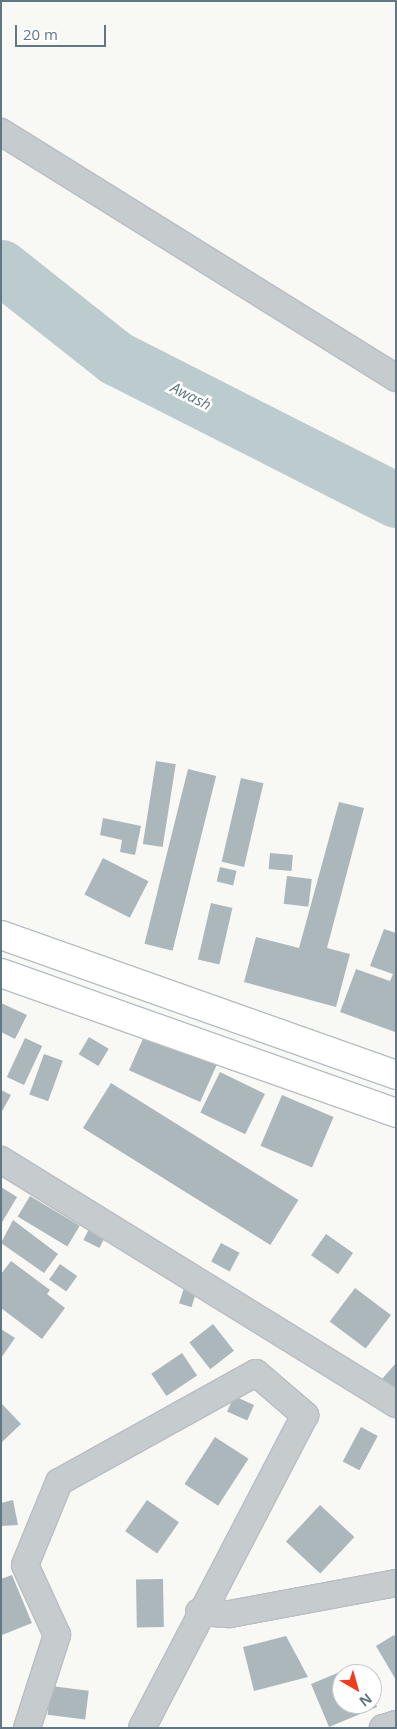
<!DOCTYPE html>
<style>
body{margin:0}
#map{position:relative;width:397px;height:1729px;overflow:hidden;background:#f8f8f5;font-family:"Open Sans",sans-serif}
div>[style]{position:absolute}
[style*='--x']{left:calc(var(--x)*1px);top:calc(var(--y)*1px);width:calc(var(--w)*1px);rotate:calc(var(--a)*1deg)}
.river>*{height:55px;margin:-27.5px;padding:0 27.5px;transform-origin:27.5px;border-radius:27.5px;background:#bccbce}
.building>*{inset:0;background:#acb7bb;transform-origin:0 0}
.roads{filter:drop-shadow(1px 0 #b8bec2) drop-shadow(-1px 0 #b8bec2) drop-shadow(0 1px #b8bec2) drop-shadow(0 -1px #b8bec2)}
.street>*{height:26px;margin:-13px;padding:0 13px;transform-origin:13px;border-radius:13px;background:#c6cbce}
.secondary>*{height:28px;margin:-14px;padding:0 14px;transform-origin:14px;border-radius:14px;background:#fff}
span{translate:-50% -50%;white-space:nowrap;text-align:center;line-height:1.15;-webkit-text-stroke:5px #fff;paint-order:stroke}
.water-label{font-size:15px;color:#5c777d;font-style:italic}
.frame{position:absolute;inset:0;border:2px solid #617783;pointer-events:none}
.north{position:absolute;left:332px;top:1664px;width:50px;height:50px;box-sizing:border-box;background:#fff;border:1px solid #c0c9cd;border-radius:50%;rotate:142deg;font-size:14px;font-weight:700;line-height:20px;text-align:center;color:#617783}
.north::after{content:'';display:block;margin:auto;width:18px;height:22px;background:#f13d1d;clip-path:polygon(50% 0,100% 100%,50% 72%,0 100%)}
.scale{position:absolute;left:15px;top:25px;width:91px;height:22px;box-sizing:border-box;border:2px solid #617783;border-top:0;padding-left:6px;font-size:15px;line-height:18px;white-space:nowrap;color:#617783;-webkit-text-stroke:4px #fff;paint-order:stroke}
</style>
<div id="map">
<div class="river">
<i style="--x:1;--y:267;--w:147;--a:38.4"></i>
<i style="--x:116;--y:358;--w:314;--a:26.9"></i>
</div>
<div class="building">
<i style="left:156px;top:761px;width:20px;height:84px;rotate:9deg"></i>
<i style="left:188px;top:769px;width:29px;height:180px;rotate:14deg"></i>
<i style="left:241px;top:778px;width:23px;height:86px;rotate:13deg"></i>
<i style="clip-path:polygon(339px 802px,364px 808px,327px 948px,350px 954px,336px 1007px,244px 982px,256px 937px,299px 948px)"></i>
<i style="clip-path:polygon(103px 818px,141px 826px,135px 855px,120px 852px,122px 840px,100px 835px)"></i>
<i style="left:270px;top:853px;width:23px;height:16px;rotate:5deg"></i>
<i style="left:103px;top:858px;width:51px;height:41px;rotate:27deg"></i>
<i style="left:220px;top:867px;width:17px;height:15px;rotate:13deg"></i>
<i style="left:287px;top:876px;width:25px;height:28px;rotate:7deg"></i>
<i style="left:211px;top:903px;width:22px;height:58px;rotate:13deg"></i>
<i style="clip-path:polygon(384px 929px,396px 933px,395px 1032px,340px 1012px,356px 969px,390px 981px,393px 974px,370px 966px)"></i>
<i style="clip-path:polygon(1px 1003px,27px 1015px,15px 1039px,1px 1032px)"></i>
<i style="left:146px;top:1032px;width:78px;height:42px;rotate:24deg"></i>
<i style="left:89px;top:1037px;width:23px;height:20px;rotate:31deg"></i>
<i style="left:25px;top:1038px;width:19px;height:43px;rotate:25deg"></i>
<i style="left:44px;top:1054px;width:20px;height:43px;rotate:20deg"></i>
<i style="left:220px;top:1072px;width:50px;height:45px;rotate:26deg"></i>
<i style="left:111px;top:1083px;width:221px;height:53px;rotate:32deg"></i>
<i style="clip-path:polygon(1px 1090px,11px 1095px,1px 1113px)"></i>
<i style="left:282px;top:1095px;width:56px;height:55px;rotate:23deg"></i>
<i style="clip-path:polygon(1px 1187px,17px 1197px,1px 1224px)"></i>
<i style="left:30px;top:1196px;width:58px;height:24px;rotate:31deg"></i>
<i style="clip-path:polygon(13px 1220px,58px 1254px,44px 1273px,1px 1243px)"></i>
<i style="left:92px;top:1223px;width:18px;height:19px;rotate:27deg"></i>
<i style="left:326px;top:1234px;width:33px;height:26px;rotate:35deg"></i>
<i style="left:221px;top:1243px;width:21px;height:21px;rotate:28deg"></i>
<i style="clip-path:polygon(11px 1261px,50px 1290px,47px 1294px,65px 1308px,42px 1339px,1px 1308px,1px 1274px)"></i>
<i style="left:60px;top:1264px;width:21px;height:19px;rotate:35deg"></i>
<i style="left:184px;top:1288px;width:13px;height:16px;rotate:18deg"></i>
<i style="left:355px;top:1288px;width:45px;height:42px;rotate:37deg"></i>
<i style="left:213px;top:1324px;width:34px;height:30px;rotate:52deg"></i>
<i style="clip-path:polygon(1px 1329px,15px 1338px,1px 1358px)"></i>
<i style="left:182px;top:1353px;width:27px;height:37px;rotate:56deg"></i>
<i style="clip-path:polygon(396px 1363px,396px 1392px,382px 1379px)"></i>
<i style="left:234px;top:1396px;width:22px;height:17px;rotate:24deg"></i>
<i style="clip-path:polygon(1px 1403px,21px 1424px,1px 1443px)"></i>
<i style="left:361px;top:1427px;width:19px;height:39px;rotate:28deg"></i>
<i style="left:215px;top:1437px;width:40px;height:56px;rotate:33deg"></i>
<i style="clip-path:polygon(13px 1500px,18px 1525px,1px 1526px,1px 1503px)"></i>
<i style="left:147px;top:1500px;width:39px;height:38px;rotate:35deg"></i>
<i style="left:320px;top:1505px;width:47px;height:50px;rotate:43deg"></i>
<i style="clip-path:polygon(12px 1575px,32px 1623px,2px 1635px,1px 1579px)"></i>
<i style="left:163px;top:1579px;width:48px;height:27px;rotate:89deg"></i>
<i style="clip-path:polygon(394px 1635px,396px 1638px,396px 1680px,376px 1646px)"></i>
<i style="clip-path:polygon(286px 1636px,308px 1677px,254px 1691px,243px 1647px)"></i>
<i style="clip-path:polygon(359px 1664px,364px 1674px,342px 1674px,342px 1704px,372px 1704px,372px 1694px,377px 1707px,329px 1727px,311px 1684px)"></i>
<i style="left:51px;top:1686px;width:38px;height:29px;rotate:7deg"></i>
</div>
<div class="roads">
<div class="street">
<i style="--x:1;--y:132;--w:465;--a:31.9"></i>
<i style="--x:1;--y:1160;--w:464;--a:31.7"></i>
<i style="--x:199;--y:1612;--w:31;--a:4"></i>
<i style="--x:230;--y:1614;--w:169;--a:-10.6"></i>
<i style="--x:27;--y:1728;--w:98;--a:-72.1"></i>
<i style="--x:57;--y:1635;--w:77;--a:-114.6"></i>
<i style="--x:25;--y:1565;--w:90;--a:-67.7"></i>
<i style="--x:59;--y:1482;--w:225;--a:-29"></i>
<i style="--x:256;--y:1373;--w:65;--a:40.6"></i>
<i style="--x:305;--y:1415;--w:353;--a:117.5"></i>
<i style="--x:383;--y:1728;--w:14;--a:-17"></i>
</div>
<div class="secondary">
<i style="--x:1;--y:935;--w:419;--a:19.5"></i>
<i style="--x:1;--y:973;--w:419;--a:19.5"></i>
</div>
</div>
<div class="water-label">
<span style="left:191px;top:396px;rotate:27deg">Awash</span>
</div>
<div class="frame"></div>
<div class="north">N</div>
<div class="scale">20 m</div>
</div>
